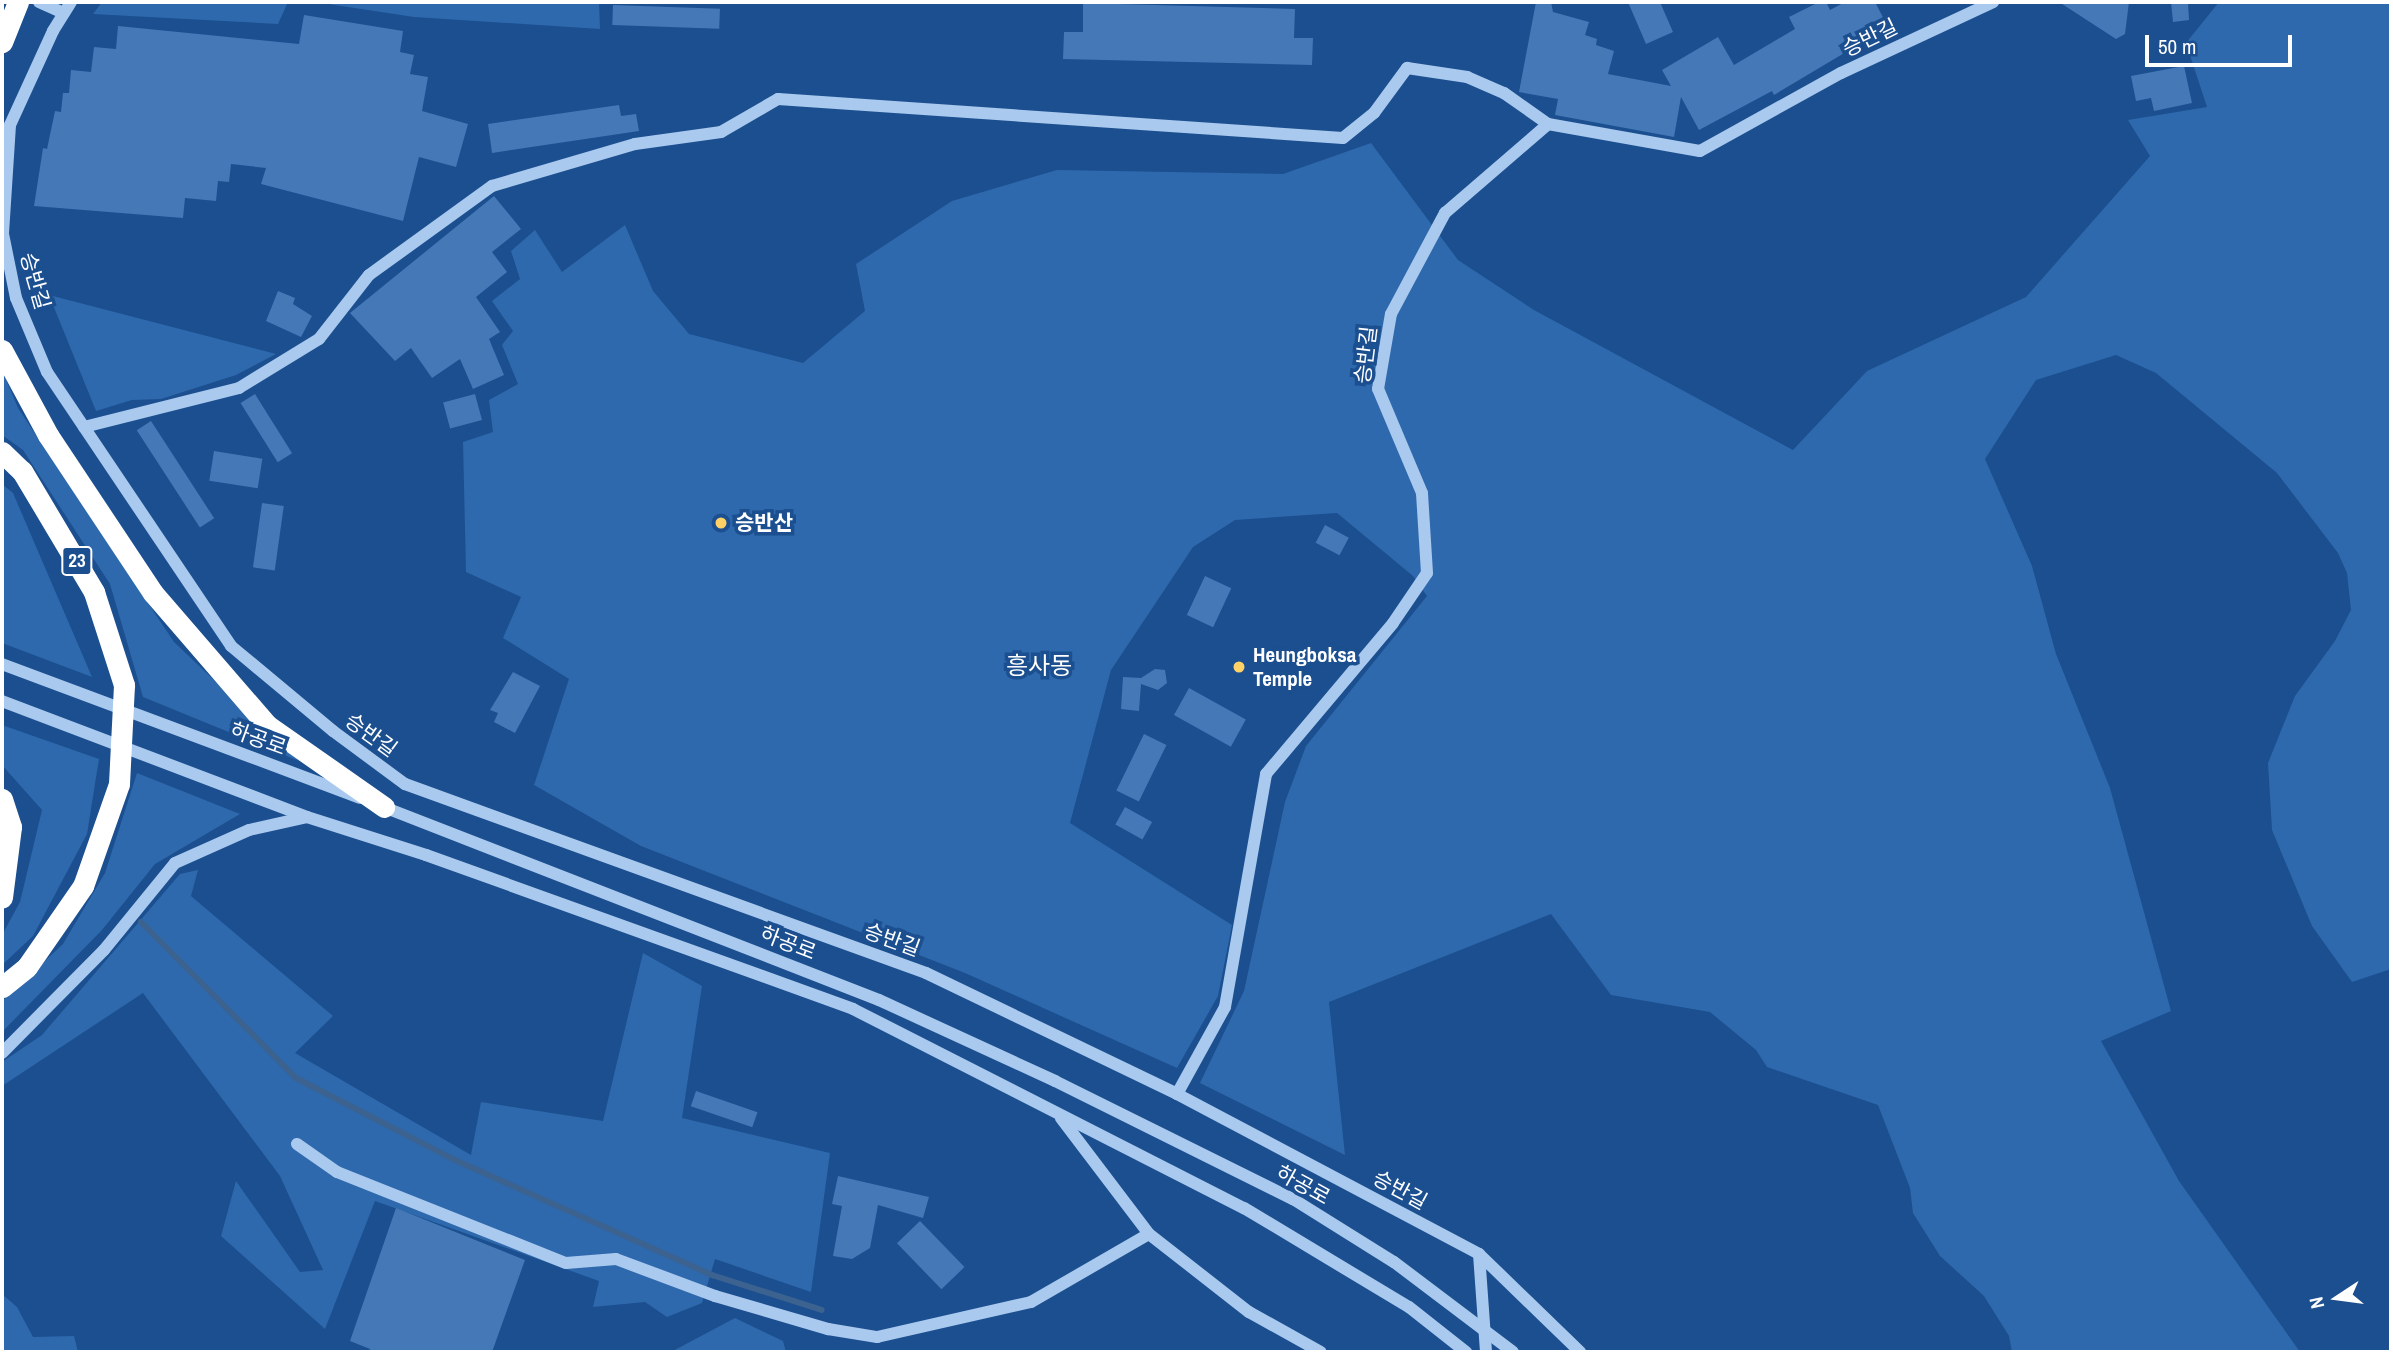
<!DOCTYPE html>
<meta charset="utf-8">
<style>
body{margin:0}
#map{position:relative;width:2393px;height:1354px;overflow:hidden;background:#1b4f8f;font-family:"Archivo Narrow","Noto Sans KR",sans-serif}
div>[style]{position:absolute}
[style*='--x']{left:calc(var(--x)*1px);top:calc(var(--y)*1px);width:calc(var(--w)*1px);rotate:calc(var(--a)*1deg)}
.green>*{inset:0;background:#2e69ad}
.stream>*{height:6px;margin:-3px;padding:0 3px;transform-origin:3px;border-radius:3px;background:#3c6290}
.building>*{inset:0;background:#4478b7;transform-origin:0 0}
.minor>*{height:12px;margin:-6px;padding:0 6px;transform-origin:6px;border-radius:6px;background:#a9c9ee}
.highway>*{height:21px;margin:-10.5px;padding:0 10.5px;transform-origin:10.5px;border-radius:10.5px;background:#fff}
.dots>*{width:19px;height:19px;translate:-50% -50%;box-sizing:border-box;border:4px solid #1b4f8f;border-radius:50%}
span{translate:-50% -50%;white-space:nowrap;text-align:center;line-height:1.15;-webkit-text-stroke:7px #1b4f8f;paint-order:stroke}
.shield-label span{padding:2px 5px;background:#1b4f8f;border:2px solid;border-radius:5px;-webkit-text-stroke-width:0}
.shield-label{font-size:19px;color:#fff;font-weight:700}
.street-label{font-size:21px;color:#fff}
.poi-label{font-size:21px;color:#fff;font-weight:700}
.left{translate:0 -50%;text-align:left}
.quarter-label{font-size:24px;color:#fff}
.frame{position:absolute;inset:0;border:4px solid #fff;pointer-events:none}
.north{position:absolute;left:2302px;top:1263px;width:70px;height:70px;-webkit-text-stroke:5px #1b4f8f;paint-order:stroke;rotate:257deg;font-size:19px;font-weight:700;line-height:28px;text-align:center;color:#fff}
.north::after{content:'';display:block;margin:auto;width:24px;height:32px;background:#fff;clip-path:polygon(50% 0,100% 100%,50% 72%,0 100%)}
.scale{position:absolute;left:2145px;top:35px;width:147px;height:32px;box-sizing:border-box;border:4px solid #fff;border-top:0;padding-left:9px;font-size:21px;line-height:24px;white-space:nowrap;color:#fff;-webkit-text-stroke:5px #1b4f8f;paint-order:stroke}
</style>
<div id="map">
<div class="green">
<i style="clip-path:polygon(102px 2px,288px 2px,278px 24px,93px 14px)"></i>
<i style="clip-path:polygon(315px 2px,599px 2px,600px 29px,414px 17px)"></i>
<i style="clip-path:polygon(2219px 2px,2391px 2px,2391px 969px,2352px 982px,2312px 926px,2272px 830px,2268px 763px,2295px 696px,2335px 641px,2351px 610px,2347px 573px,2338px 553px,2277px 473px,2156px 373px,2116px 355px,2036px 380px,1985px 459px,2032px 566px,2056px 654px,2110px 788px,2171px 1011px,2101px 1041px,2179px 1181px,2300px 1352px,2012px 1352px,2009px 1336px,1984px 1296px,1940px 1256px,1913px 1213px,1910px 1188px,1878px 1105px,1767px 1067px,1756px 1050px,1710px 1012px,1611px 995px,1551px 914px,1329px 1002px,1345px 1155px,1200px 1083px,1244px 991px,1285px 802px,1306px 746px,1427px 596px,1413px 576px,1337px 513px,1235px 520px,1193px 547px,1111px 670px,1070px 823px,1232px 925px,1218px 996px,1177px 1068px,965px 973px,641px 846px,534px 785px,569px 679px,503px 638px,521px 597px,466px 572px,463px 442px,493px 432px,489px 400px,518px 384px,502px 345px,513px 331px,492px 301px,520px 279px,511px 251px,535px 230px,562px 272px,625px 225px,653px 291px,689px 334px,803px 363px,865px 311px,856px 264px,952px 201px,1057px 170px,1283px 174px,1371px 143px,1458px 260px,1534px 310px,1793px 450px,1867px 371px,2026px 297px,2150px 156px,2128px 120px,2207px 107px,2186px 43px)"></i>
<i style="clip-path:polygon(49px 295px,276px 354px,236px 375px,161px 399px,132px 400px,96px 411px)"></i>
<i style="clip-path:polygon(2px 370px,18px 408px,174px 642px,299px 761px,143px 697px,110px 584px,23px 450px,2px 435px)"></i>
<i style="clip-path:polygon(2px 484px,13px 493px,92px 677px,2px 643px)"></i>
<i style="clip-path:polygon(2px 725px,99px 759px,87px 834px,33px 936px,2px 965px,2px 935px,20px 902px,42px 810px,2px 765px)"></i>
<i style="clip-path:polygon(137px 773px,240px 814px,155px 864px,102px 930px,2px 1032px,2px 1001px,63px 944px,105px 873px)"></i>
<i style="clip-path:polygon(198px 870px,191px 896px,333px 1016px,295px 1053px,471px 1155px,481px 1102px,603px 1121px,643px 953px,702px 986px,682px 1118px,830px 1153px,811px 1292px,715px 1259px,702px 1303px,667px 1317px,645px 1302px,593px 1307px,599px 1281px,375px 1201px,325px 1329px,221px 1236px,236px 1181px,300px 1272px,323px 1270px,280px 1176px,143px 993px,2px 1086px,2px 1062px,42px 1035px,180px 874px)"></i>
<i style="clip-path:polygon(2px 1294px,17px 1307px,33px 1337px,74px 1336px,78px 1352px,2px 1352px)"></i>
<i style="clip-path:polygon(735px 1318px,783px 1341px,786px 1352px,671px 1352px)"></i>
</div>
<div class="stream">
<i style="--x:141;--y:922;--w:220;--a:45.2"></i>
<i style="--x:296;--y:1078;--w:179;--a:27.3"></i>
<i style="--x:455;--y:1160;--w:282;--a:24.1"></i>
<i style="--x:712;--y:1275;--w:115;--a:17.7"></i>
</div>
<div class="building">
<i style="clip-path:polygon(1536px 2px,1551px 2px,1553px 12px,1589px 22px,1585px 35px,1597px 39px,1596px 45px,1614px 51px,1608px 74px,1671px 86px,1662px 70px,1684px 57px,1718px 37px,1734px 65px,1795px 29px,1789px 17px,1819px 2px,1826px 2px,1830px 10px,1845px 2px,1875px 2px,1888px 27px,1774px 95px,1772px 91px,1699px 130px,1681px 97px,1674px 137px,1555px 115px,1558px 99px,1519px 92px)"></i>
<i style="clip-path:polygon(1628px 2px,1660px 2px,1673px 32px,1646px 44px)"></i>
<i style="clip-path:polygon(2059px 2px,2129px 2px,2125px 34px,2116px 39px)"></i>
<i style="clip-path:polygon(2171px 2px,2188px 2px,2189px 20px,2173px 22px)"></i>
<i style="clip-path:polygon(1083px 3px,1295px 9px,1294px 38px,1313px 38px,1312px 65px,1063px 59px,1064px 32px,1083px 32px)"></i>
<i style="left:613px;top:5px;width:107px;height:20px;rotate:2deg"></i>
<i style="clip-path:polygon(304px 15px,403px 31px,400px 52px,414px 55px,410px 74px,428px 77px,422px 111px,468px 124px,456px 167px,419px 157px,403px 221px,261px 184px,266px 168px,231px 164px,229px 182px,218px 181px,216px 201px,185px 198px,183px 218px,34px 206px,43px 148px,47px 149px,55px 111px,61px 112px,63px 93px,69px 93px,71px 70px,91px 72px,94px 47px,116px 49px,118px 26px,299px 44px)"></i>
<i style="clip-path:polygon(2184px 66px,2192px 103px,2154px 111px,2151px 98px,2136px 101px,2131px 76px)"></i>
<i style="clip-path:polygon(619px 105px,621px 116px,636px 114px,639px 131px,492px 153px,488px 124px)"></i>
<i style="clip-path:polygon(494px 196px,521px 229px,492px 252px,507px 272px,476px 297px,500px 332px,489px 339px,504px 375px,473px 389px,460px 359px,432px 378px,411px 348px,395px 361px,350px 313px)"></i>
<i style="clip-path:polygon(278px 291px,295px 298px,293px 304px,312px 316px,301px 337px,266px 321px)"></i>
<i style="left:255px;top:394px;width:70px;height:17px;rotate:58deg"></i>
<i style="left:475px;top:394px;width:27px;height:33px;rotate:75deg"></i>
<i style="left:151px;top:421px;width:116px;height:17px;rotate:57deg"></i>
<i style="left:214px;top:451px;width:49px;height:30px;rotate:9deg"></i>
<i style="left:262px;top:503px;width:22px;height:65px;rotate:8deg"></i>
<i style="left:1325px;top:525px;width:27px;height:20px;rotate:28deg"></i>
<i style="left:1205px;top:576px;width:29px;height:43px;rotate:25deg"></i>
<i style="clip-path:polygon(1155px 669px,1165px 670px,1167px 683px,1158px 690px,1141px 684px,1139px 711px,1121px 709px,1123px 677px,1141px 678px)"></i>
<i style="clip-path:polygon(513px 672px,540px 686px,515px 733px,494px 722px,498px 713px,490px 710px)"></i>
<i style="left:1189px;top:688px;width:65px;height:31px;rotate:29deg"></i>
<i style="left:1144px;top:734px;width:25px;height:63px;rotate:26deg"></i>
<i style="left:1125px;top:807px;width:31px;height:20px;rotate:29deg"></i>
<i style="left:696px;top:1091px;width:65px;height:16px;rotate:19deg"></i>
<i style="clip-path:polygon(838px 1176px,929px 1197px,923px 1218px,878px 1205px,870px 1248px,852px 1259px,833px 1256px,842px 1206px,832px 1204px)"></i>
<i style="clip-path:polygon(396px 1208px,525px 1260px,492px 1352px,369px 1352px,370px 1349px,350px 1341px)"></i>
<i style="left:920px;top:1221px;width:64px;height:32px;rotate:46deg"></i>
</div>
<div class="minor">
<i style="--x:39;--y:2;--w:27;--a:24"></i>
<i style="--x:71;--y:2;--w:34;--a:122"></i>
<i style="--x:53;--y:31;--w:103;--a:114.6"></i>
<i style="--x:10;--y:125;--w:109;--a:93.7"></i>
<i style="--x:3;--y:234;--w:65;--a:78.5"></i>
<i style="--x:16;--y:298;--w:80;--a:67.3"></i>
<i style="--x:47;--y:372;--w:330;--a:56.1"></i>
<i style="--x:231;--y:646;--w:133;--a:39.8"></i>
<i style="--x:333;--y:731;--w:89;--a:36.4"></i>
<i style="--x:405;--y:784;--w:554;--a:19.94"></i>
<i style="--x:926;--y:973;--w:279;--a:25.7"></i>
<i style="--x:1177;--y:1094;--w:342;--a:27.9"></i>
<i style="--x:1479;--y:1254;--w:141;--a:44.1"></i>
<i style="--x:84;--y:427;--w:160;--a:-14.1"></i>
<i style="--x:239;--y:388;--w:94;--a:-31.5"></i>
<i style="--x:319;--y:339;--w:81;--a:-52"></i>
<i style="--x:369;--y:275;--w:152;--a:-35.9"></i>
<i style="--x:492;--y:186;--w:149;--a:-16.4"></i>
<i style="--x:635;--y:144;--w:87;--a:-7.9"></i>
<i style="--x:721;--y:132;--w:66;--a:-30.1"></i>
<i style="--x:778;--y:99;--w:566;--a:3.95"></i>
<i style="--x:1343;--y:138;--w:40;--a:-39"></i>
<i style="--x:1374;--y:113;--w:56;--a:-53.7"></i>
<i style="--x:1407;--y:68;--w:61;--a:8.5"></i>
<i style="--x:1467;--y:77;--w:40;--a:23.4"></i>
<i style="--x:1504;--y:93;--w:54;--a:35.2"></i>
<i style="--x:2;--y:664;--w:382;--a:20.5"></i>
<i style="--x:2;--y:701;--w:326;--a:20.8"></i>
<i style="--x:307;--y:817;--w:125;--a:17.7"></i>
<i style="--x:426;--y:855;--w:454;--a:19.8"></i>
<i style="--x:853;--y:1009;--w:439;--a:27"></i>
<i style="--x:1244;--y:1208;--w:192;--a:31"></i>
<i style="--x:1409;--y:1307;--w:73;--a:38.3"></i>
<i style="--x:381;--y:806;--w:534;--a:21.28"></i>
<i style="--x:879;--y:1000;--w:194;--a:24.7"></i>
<i style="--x:1055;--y:1081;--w:266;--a:26.4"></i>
<i style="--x:1293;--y:1199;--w:119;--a:32"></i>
<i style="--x:1394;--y:1262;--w:149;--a:37.1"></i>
<i style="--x:2;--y:1053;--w:145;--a:-45.3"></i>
<i style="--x:104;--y:950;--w:112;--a:-50.8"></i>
<i style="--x:175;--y:863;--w:81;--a:-24"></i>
<i style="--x:249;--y:830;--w:59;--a:-12.6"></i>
<i style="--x:1177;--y:1094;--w:99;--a:-61.1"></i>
<i style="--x:1225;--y:1007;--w:237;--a:-80"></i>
<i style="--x:1266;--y:774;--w:197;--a:-49.9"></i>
<i style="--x:1393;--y:623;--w:60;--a:-55.8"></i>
<i style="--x:1427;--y:573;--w:80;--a:-93.6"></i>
<i style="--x:1422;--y:493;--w:113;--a:-112.9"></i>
<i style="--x:1378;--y:389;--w:76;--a:-80.2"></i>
<i style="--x:1391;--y:314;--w:115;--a:-61.9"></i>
<i style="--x:1445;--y:213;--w:136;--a:-40.8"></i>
<i style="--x:1548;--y:124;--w:154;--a:10.1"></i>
<i style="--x:1700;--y:151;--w:161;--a:-29"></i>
<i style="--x:1841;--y:73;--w:168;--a:-25"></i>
<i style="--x:1061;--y:1118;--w:146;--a:52.8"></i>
<i style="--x:1149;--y:1234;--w:127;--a:38"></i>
<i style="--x:1249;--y:1312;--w:82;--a:29.1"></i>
<i style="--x:297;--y:1144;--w:49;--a:35"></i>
<i style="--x:337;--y:1172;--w:246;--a:21.7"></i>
<i style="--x:566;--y:1263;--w:50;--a:-4.6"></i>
<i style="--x:616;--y:1259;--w:106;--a:20.5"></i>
<i style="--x:715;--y:1296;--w:118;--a:16.3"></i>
<i style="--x:828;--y:1329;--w:50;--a:9.3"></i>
<i style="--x:877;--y:1337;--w:158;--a:-12.8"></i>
<i style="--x:1031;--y:1302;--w:136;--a:-30"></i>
<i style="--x:1479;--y:1254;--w:98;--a:85.9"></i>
</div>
<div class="highway">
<i style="--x:2;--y:42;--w:43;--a:-68.2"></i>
<i style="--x:2;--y:350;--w:97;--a:61.6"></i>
<i style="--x:48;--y:435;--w:190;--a:56.4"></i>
<i style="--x:153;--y:593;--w:174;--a:49.2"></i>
<i style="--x:267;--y:725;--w:143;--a:35"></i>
<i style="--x:2;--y:452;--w:28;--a:44"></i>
<i style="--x:22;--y:471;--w:141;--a:59.2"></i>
<i style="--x:94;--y:592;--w:98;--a:72.1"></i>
<i style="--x:124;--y:685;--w:99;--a:92.9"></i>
<i style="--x:119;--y:784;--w:108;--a:109.4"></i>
<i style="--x:83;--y:886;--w:98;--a:124.7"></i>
<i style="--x:27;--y:967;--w:32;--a:141"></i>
<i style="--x:2;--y:799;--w:29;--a:72"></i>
<i style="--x:11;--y:827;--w:71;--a:97.3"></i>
</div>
<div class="dots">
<i style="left:721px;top:523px;background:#ffd166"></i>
<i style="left:1239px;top:667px;background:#ffd166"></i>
</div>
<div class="shield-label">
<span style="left:77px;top:561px">23</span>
</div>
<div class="street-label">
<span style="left:1870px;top:38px;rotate:-26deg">승반길</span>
<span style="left:35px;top:281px;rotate:74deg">승반길</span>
<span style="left:1366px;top:355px;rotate:-83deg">승반길</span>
<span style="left:371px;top:735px;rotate:36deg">승반길</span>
<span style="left:258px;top:739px;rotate:20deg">하공로</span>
<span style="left:892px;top:940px;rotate:20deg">승반길</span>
<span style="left:788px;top:943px;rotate:21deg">하공로</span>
<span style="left:1303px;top:1185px;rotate:29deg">하공로</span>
<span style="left:1400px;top:1190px;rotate:28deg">승반길</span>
</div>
<div class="poi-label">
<span class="left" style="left:735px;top:523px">승반산</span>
<span class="left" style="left:1253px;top:667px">Heungboksa<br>Temple</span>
</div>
<div class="quarter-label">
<span style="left:1039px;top:666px">흥사동</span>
</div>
<div class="frame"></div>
<div class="north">N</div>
<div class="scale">50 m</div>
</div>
